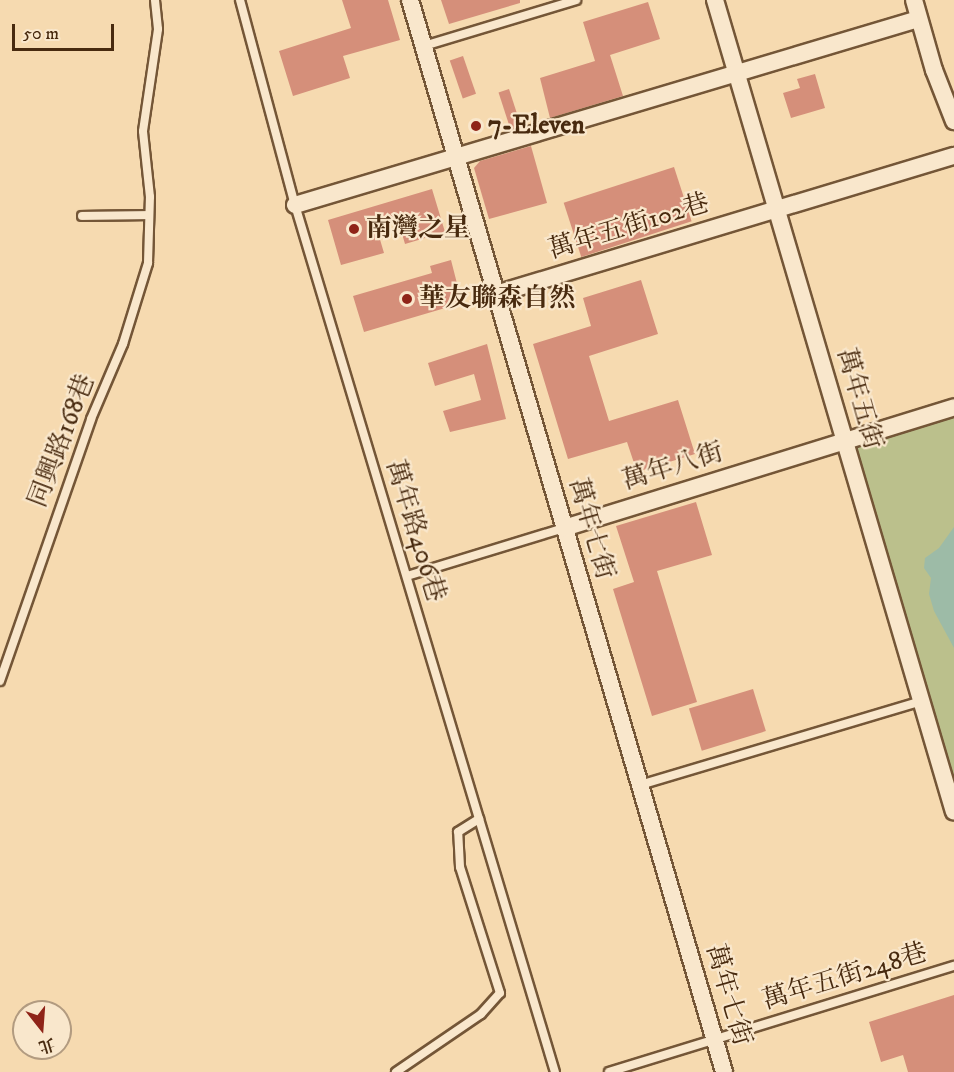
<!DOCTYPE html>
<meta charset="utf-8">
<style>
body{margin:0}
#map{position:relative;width:954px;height:1072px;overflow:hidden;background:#f6dab0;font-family:"IM FELL DW Pica","Noto Serif TC",serif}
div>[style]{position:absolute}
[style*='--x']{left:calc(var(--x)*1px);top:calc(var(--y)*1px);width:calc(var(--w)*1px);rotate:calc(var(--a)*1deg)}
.green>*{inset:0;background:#bbc08c}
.water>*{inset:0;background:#9dbba7}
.building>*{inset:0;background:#d58f7a;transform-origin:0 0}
.roads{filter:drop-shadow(2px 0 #745637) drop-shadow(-2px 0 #745637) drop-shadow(0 2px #745637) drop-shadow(0 -2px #745637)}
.lane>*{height:8px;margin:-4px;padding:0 4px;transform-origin:4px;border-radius:4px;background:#f9e7cc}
.street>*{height:16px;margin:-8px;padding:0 8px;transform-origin:8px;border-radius:8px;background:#f9e7cc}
.dots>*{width:16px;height:16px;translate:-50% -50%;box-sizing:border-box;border:3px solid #f9e7cc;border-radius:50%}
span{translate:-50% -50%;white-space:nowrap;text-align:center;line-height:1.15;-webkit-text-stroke:4.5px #f9e7cc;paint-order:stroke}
.poi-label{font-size:26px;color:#482a0f;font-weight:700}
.left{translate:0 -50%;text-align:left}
.street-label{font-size:26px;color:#482a0f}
.north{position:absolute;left:12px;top:1000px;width:60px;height:60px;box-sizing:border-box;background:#f9e7cc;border:2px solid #b29b80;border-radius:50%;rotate:163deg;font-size:16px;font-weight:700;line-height:24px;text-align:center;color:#482a0f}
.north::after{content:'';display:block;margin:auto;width:21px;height:27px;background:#8f2418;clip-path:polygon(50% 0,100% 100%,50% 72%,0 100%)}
.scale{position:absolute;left:12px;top:24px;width:102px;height:27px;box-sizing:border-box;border:3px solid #482a0f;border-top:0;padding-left:8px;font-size:18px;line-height:21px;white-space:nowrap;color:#482a0f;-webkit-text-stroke:4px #f9e7cc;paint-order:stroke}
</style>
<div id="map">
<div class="green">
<i style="clip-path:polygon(954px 407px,954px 812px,845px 441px)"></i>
</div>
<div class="water">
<i style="clip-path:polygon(954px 527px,954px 648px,934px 611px,929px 594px,931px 578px,924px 568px,925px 558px,939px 548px)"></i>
</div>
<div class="building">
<i style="clip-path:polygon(342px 0,388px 0,400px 40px,343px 56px,350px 78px,293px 96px,279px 51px,351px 28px)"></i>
<i style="clip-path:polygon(441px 0,520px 0,520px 3px,449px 24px)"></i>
<i style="clip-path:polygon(648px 2px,660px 39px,610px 55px,623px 96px,550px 118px,540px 78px,595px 61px,583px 22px)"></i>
<i style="left:463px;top:56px;width:40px;height:14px;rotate:71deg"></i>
<i style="clip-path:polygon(815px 74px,825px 108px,791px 118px,783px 93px,800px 88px,797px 79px)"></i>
<i style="left:509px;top:89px;width:40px;height:11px;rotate:72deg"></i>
<i style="clip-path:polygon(531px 146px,547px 203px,489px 219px,474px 168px,480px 161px)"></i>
<i style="left:674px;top:167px;width:57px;height:116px;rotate:72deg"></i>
<i style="clip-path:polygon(432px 189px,445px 232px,405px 244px,398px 220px,376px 226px,384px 253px,341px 265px,328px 220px)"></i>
<i style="clip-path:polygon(451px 260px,462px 303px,364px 332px,353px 296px,432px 273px,430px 266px)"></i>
<i style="clip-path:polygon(641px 280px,658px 334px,589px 356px,609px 421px,678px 400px,695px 454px,637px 472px,627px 442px,568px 459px,533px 344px,591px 326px,583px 298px)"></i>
<i style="clip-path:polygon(487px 344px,506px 419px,450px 432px,443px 411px,481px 400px,474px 374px,435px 386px,428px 363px)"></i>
<i style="clip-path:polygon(696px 502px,712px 555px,657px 571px,697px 702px,652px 716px,613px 589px,634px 582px,616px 526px)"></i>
<i style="left:753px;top:689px;width:44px;height:67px;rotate:73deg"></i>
<i style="clip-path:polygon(954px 995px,954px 1072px,908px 1072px,903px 1055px,881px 1062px,869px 1022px)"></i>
</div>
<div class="roads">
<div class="lane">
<i style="--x:240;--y:0;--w:212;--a:75"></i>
<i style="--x:295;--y:205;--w:905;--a:73.31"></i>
<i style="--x:424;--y:46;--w:159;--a:-16.8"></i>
<i style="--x:82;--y:216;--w:67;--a:-0.9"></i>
<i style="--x:407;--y:576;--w:164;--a:-17"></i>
<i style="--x:0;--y:681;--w:277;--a:-70.8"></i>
<i style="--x:91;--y:419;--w:82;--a:-66.9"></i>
<i style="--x:123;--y:344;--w:85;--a:-72.8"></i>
<i style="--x:148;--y:263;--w:66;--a:-88.3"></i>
<i style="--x:150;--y:197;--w:66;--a:-96.1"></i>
<i style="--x:143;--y:131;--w:103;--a:-81.6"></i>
<i style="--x:158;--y:29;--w:29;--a:-96"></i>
<i style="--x:640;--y:785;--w:293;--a:-16.6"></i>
<i style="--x:396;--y:1072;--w:103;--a:-34.3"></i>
<i style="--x:481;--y:1014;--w:28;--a:-48"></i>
<i style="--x:500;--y:993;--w:132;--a:-107.6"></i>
<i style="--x:460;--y:867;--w:35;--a:-93"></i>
<i style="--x:458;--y:832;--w:25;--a:-32"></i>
<i style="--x:609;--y:1072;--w:361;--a:-17.1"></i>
</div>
<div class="street">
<i style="--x:410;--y:0;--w:1117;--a:73.67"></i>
<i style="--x:715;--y:0;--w:846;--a:73.6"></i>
<i style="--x:914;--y:0;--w:73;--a:74.1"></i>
<i style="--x:934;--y:70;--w:55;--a:68.6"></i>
<i style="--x:295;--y:205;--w:650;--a:-16.62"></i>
<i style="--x:496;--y:294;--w:478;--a:-16.8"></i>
<i style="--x:564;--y:528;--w:408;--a:-17.2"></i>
</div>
</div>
<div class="dots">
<i style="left:476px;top:126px;background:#8f2418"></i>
<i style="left:354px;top:229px;background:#8f2418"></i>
<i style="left:407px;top:299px;background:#8f2418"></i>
</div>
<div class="poi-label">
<span class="left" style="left:488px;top:126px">7-Eleven</span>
<span class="left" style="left:366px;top:229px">南灣之星</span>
<span class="left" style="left:419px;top:299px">華友聯森自然</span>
</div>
<div class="street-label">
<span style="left:629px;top:227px;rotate:-17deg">萬年五街102巷</span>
<span style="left:859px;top:399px;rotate:74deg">萬年五街</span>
<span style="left:62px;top:441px;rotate:-69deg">同興路168巷</span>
<span style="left:673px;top:467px;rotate:-17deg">萬年八街</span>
<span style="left:591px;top:529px;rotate:74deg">萬年七街</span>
<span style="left:415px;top:531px;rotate:73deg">萬年路406巷</span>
<span style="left:845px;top:977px;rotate:-17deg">萬年五街248巷</span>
<span style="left:728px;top:995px;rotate:74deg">萬年七街</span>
</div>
<div class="north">北</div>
<div class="scale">50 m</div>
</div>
